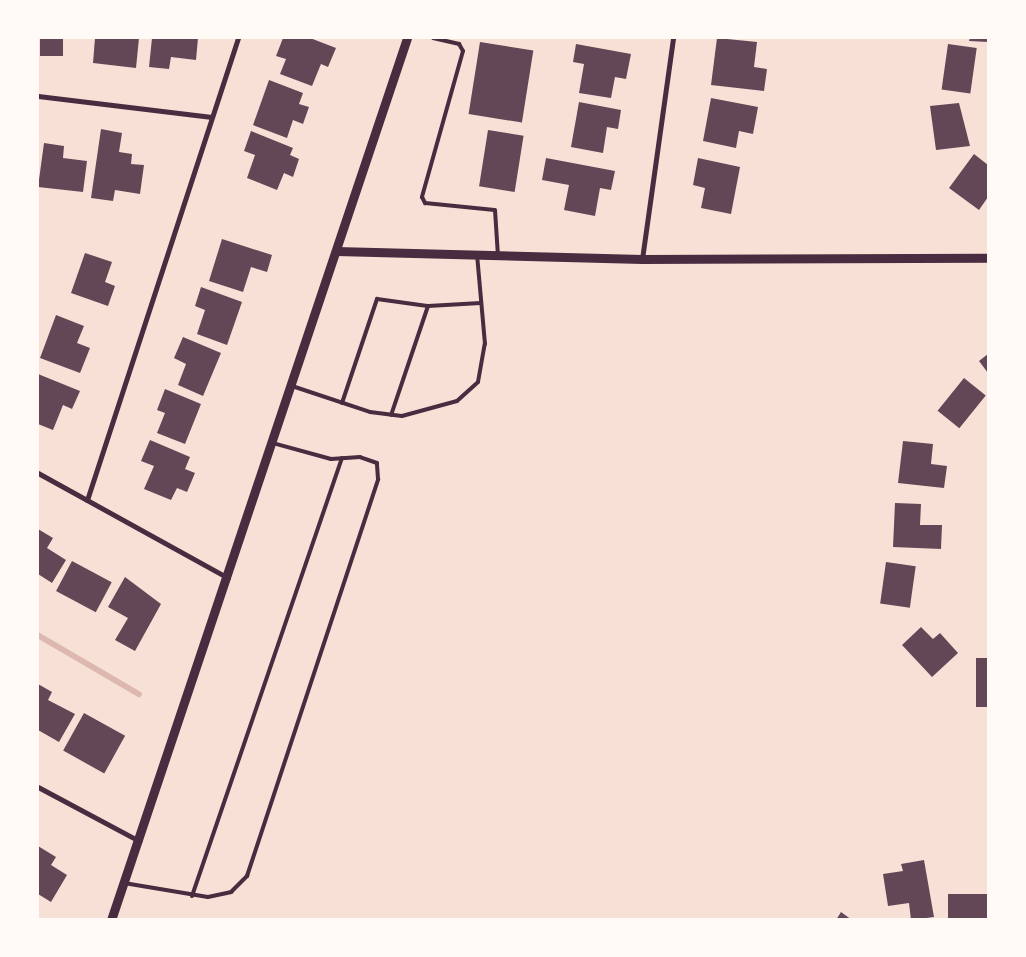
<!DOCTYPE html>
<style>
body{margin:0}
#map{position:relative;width:1026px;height:957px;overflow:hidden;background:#f7e1d7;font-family:Inter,sans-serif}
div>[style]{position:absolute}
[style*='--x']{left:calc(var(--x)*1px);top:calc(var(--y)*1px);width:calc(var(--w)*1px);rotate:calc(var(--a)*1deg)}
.stream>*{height:5.5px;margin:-2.75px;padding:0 2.75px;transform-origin:2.75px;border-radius:2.75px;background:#dcb8b0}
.building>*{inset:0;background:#644757;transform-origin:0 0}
.service>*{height:4px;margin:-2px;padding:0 2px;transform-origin:2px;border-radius:2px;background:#4a2c40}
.minor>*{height:5px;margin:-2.5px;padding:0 2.5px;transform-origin:2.5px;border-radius:2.5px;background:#4a2c40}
.tertiary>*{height:9px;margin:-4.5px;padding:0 4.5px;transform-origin:4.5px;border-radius:4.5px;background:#4a2c40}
span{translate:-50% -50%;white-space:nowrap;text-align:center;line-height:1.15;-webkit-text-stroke:4px #fffaf5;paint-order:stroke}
.frame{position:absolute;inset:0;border:39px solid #fffaf5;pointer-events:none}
</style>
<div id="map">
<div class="stream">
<i style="--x:38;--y:635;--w:117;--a:30.3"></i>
</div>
<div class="building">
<i style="left:40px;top:38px;width:23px;height:18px"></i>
<i style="clip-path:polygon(95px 38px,139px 38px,136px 68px,93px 63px)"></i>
<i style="clip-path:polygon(152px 38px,198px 38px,196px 60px,171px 57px,169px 69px,149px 67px)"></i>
<i style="clip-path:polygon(283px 38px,310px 38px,336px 48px,328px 67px,321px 64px,312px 86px,280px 74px,286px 59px,276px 56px)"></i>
<i style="clip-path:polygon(717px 38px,757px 42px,754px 67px,767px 69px,764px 91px,711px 85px)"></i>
<i style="clip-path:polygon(970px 38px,988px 38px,988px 42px,969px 41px)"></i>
<i style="left:480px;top:42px;width:54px;height:73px;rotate:9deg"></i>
<i style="clip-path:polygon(576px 44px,631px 54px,626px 79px,615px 77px,611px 98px,579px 93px,584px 64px,573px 62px)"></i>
<i style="left:948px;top:44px;width:29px;height:46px;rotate:8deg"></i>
<i style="clip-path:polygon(269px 80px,303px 93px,299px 104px,309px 107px,303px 124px,293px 120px,287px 138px,253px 125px)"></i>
<i style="clip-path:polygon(711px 98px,758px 107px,753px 134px,739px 131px,736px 148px,703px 141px)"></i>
<i style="clip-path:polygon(579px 102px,621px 110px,618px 129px,607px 127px,603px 153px,571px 147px)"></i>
<i style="clip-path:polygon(959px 103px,970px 146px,936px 150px,930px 106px)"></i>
<i style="clip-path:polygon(101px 129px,122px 133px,119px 152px,132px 154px,131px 164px,144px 165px,140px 194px,115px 190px,113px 201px,91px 198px)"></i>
<i style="left:488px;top:130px;width:36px;height:57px;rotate:9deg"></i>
<i style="clip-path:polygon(251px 131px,293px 148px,290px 155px,299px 159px,293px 177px,284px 173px,277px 190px,247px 178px,255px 155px,244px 151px)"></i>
<i style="clip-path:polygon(44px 143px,64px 146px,63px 158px,87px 161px,83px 192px,38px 187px)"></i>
<i style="clip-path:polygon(974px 154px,988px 165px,988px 197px,979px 210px,949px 188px)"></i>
<i style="clip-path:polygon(546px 158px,615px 171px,611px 190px,600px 188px,595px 216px,564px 210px,569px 185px,542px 180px)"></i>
<i style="clip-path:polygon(698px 158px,740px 167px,731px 214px,701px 208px,705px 188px,693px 185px)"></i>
<i style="clip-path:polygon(222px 239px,272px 255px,267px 272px,251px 267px,243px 292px,209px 281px)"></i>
<i style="clip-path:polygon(85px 253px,112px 262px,105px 282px,115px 286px,108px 306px,71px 293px)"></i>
<i style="clip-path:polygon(201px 287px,242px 302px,227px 345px,197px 334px,205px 310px,195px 306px)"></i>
<i style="clip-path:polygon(56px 315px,84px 326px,77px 343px,90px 348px,80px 373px,40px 358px)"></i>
<i style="clip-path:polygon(183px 337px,221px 353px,203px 396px,178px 385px,186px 364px,174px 358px)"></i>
<i style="clip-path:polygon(988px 354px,988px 373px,979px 361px)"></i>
<i style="clip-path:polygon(38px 374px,80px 391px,72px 409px,63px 405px,53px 430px,38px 424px)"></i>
<i style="left:964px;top:378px;width:28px;height:42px;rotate:39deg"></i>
<i style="clip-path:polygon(165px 389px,201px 404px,185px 444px,157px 433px,165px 413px,157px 410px)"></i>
<i style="clip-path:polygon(150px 440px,190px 457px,185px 469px,195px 473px,187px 492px,177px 488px,171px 500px,144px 489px,154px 466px,141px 461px)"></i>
<i style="clip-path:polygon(903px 441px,933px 444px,931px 464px,947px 466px,944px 488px,898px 483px)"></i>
<i style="clip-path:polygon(895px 503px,921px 504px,920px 525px,942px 525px,941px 549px,893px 547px)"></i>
<i style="clip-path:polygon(38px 529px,53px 538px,47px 548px,66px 560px,52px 583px,38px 574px)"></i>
<i style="left:72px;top:561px;width:45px;height:34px;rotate:28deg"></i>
<i style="left:886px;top:562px;width:30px;height:42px;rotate:8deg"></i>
<i style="clip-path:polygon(125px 577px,161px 604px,135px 651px,115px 640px,128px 618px,108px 607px)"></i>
<i style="clip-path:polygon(921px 627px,933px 639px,940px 633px,958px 653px,932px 677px,902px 645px)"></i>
<i style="left:976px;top:658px;width:12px;height:49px"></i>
<i style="clip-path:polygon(38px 684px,52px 692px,48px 700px,75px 714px,59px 742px,38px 730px)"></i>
<i style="left:84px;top:713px;width:47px;height:43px;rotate:29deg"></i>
<i style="clip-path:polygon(38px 846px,56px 857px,51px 865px,67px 875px,51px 902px,38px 894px)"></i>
<i style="clip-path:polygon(924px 860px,934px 917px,911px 920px,909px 903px,888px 906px,883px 874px,903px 871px,901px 864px)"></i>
<i style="left:948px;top:894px;width:40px;height:26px"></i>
<i style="clip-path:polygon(841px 912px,852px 920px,836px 920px)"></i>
</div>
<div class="service">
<i style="--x:433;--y:38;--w:27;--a:13"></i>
<i style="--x:459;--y:44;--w:8;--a:60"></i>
<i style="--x:463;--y:51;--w:152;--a:105.7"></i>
<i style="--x:422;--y:197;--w:7;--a:63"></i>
<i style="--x:425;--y:203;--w:70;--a:5.7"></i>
<i style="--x:495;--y:210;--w:46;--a:86.3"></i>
<i style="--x:428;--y:306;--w:53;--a:-3.2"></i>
<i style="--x:292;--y:386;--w:82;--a:18.4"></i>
<i style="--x:370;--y:412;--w:32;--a:7"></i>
<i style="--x:402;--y:416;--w:57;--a:-15.3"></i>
<i style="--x:457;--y:401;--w:28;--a:-42"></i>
<i style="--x:478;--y:382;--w:39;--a:-80"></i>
<i style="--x:485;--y:344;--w:89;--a:-95.1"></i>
<i style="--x:342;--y:403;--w:110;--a:-71.4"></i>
<i style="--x:377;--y:299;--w:51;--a:7.8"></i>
<i style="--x:428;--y:306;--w:115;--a:108.7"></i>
<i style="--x:124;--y:883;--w:85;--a:9.5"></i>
<i style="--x:208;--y:897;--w:24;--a:-12"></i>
<i style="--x:231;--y:892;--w:23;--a:-45"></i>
<i style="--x:247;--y:876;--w:418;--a:-71.7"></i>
<i style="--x:378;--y:479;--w:16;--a:-94"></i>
<i style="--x:377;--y:463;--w:18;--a:-161"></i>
<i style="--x:360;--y:457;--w:29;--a:176"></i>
<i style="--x:331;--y:459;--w:60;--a:-164.6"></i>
<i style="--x:192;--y:896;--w:463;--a:-71.1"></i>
</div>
<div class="minor">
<i style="--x:38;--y:96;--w:175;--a:6.9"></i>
<i style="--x:642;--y:259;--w:223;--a:-82"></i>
<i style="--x:38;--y:473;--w:217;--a:28.9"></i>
<i style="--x:87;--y:500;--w:486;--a:-71.9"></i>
<i style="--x:38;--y:787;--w:115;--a:28.1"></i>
</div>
<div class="tertiary">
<i style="--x:336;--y:251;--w:306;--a:1.5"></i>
<i style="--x:642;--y:259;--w:346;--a:-0.2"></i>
<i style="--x:111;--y:920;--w:930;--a:-71.45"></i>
</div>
<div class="frame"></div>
</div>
